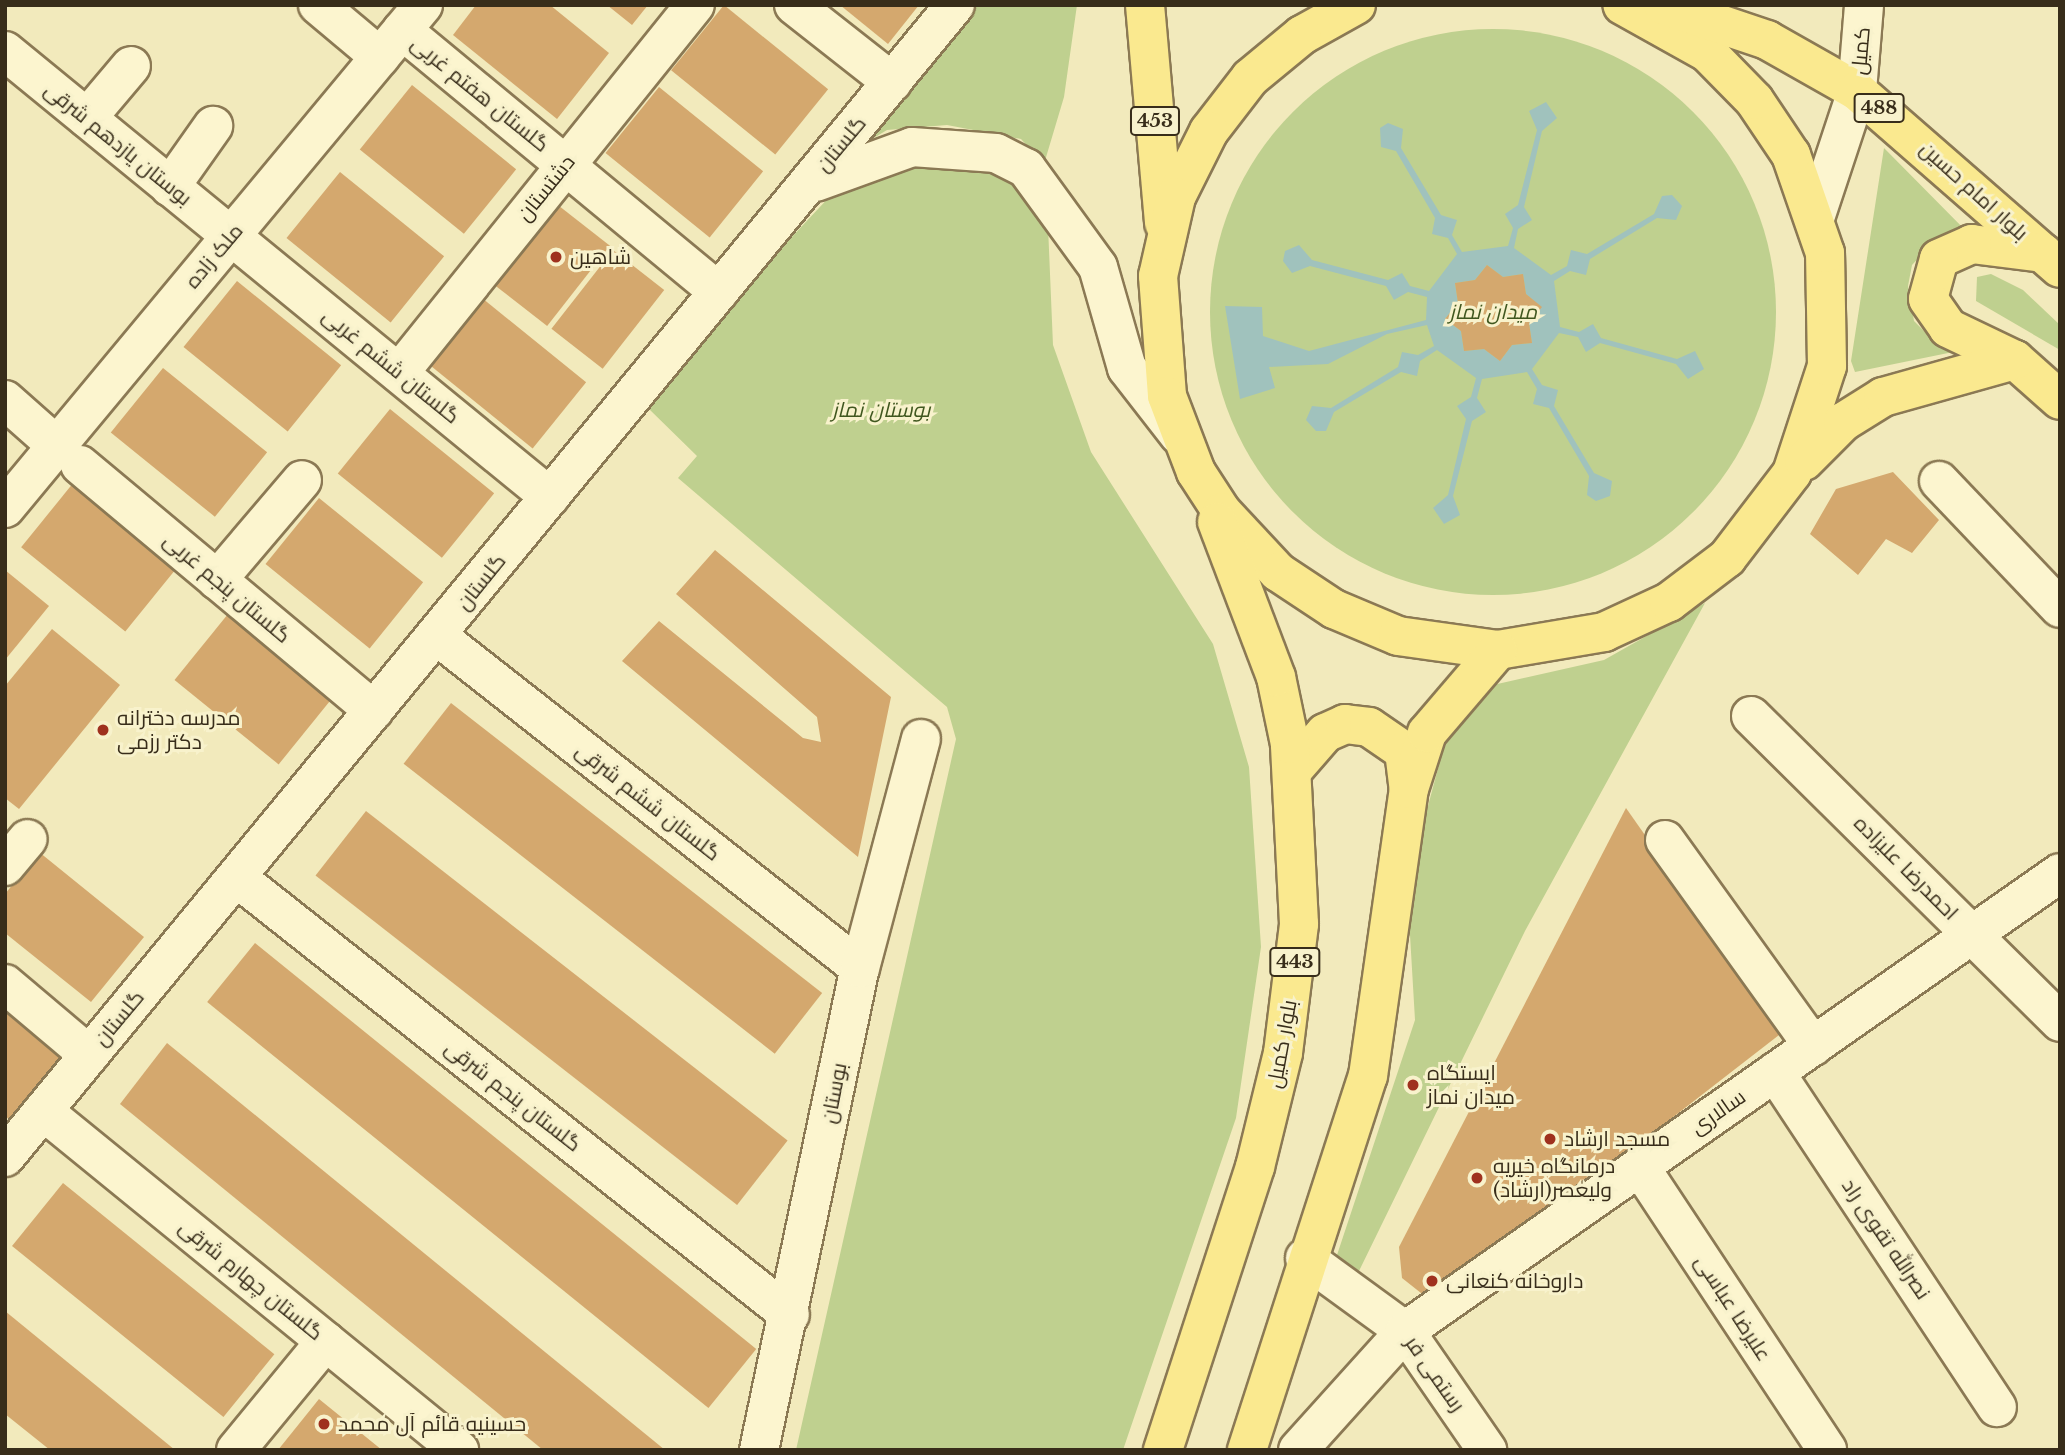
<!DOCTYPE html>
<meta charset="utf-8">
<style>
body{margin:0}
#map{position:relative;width:2065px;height:1455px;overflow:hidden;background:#f2eabc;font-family:"Libre Baskerville",Cairo,serif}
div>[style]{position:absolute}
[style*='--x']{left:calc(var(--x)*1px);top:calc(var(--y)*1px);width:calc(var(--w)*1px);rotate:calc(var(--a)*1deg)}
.green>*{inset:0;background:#bfd08f}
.round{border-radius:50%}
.water>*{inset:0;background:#a0c2bd}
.building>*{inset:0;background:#d4a86e;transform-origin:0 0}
.roads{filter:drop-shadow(2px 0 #8b7954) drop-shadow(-2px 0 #8b7954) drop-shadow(0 2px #8b7954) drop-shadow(0 -2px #8b7954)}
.street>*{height:38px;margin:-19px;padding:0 19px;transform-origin:19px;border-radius:19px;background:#fcf5cf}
.secondary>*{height:38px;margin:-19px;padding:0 19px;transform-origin:19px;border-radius:19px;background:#fcf5cf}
.primary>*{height:38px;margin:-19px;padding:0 19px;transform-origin:19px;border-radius:19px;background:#fae98f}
.dots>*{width:19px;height:19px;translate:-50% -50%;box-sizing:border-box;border:4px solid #f8f2cc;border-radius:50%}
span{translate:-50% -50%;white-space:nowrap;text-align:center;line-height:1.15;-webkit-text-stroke:6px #f8f2cc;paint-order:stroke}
.shield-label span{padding:2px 5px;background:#f8f2cc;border:2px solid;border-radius:5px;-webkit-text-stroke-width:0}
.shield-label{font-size:19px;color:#382d1a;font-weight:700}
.street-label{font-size:21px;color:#382d1a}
.poi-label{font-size:21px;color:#382d1a}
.left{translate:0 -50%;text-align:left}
.park-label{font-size:21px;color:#40571f;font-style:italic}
.frame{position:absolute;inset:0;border:7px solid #382d1a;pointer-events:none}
</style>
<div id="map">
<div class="green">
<i style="clip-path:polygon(972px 5px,1077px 5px,1064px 97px,1044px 164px,1021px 139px,947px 125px,887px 130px,862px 145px)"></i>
<i class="round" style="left:1210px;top:29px;width:566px;height:566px"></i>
<i style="clip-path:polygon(1884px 148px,1972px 237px,1934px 242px,1912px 265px,1908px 286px,1914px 321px,1938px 345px,1958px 351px,1855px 372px,1851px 361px)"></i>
<i style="clip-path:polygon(940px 163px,1005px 170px,1048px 226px,1053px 345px,1091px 452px,1213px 644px,1249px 767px,1261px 947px,1236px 1118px,1123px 1450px,796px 1450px,956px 739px,947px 707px,678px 478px,697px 456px,649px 409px,729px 304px,848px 177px)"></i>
<i style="clip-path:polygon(1991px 274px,2023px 290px,2060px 325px,2060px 350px,1976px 301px,1977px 277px)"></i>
<i style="clip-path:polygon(1705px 603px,1525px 931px,1359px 1271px,1337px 1255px,1415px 1020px,1407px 884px,1443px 750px,1465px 707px,1493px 685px,1604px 660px)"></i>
</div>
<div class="water">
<i style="clip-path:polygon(evenodd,1546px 102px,1557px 118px,1542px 131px,1524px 207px,1532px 220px,1518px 229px,1514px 248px,1551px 275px,1567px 266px,1571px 250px,1587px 254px,1654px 214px,1662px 196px,1672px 195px,1682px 206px,1676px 220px,1657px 218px,1590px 259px,1586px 275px,1570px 271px,1554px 281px,1560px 327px,1579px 332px,1593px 324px,1601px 338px,1677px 359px,1695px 351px,1704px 369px,1688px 379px,1676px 364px,1600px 343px,1586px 352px,1578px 337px,1559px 333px,1532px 369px,1542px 385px,1558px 390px,1554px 406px,1594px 473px,1612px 481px,1610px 496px,1596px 501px,1587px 495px,1589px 476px,1549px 408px,1533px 404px,1537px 389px,1527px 372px,1482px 379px,1477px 398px,1486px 412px,1472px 421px,1453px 496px,1460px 515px,1444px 524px,1433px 508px,1448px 495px,1466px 419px,1457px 406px,1471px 397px,1476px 378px,1437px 350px,1420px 361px,1417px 376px,1401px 372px,1334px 412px,1326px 431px,1316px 431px,1306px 420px,1312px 406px,1331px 408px,1398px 367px,1402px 352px,1418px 355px,1434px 346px,1427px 325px,1387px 334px,1328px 364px,1269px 367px,1275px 388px,1240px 399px,1225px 306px,1262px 307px,1263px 336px,1309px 351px,1426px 320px,1427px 297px,1408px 292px,1394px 300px,1386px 286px,1310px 266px,1292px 273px,1283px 261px,1285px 251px,1299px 245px,1312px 260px,1388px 280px,1402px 273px,1410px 286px,1429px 291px,1457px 254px,1448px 238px,1432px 234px,1435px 218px,1396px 151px,1381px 147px,1380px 128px,1388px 123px,1403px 129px,1401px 148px,1441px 215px,1457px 220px,1452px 235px,1462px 252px,1508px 246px,1513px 228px,1505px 214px,1518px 205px,1537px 130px,1529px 111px,1546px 102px,1487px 265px,1503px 277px,1523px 274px,1526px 294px,1541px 307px,1529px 323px,1532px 343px,1512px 345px,1500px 361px,1484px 349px,1464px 351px,1461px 331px,1445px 319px,1458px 303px,1455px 283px,1475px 280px,1487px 265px)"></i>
</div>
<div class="building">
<i style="clip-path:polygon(476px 5px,550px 5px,609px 53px,557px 119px,453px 35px)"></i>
<i style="clip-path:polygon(607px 5px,648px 5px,632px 25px)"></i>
<i style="left:724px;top:5px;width:134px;height:84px;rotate:39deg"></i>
<i style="clip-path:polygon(840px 5px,919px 5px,888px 44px)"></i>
<i style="left:412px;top:85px;width:134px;height:83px;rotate:39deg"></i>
<i style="left:659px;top:87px;width:134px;height:85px;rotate:39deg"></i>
<i style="left:340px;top:172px;width:134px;height:85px;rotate:39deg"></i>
<i style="left:554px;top:202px;width:71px;height:102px;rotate:38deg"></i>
<i style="left:613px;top:250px;width:65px;height:100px;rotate:38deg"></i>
<i style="clip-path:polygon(1487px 265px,1503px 277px,1523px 274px,1526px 294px,1542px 307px,1529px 323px,1532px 343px,1512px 345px,1500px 361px,1484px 349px,1464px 351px,1461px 331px,1445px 319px,1458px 303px,1455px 283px,1475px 280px)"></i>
<i style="left:237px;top:281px;width:134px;height:85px;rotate:39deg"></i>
<i style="left:482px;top:298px;width:134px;height:85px;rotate:39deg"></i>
<i style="left:163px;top:368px;width:134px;height:83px;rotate:39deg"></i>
<i style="left:390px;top:409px;width:134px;height:83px;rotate:39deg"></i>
<i style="clip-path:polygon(1893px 472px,1939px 520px,1912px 553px,1886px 539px,1858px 575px,1810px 534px,1836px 489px)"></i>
<i style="left:74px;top:482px;width:134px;height:84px;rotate:39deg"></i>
<i style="left:319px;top:498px;width:134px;height:85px;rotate:39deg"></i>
<i style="clip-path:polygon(715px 550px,891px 697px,858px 857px,622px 661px,659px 621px,803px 738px,821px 742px,817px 717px,676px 594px)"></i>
<i style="clip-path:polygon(5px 570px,49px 606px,5px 660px)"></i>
<i style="left:228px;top:614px;width:134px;height:85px;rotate:39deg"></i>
<i style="clip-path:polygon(52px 629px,120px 685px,19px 809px,5px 798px,5px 686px)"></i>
<i style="left:451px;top:703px;width:471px;height:77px;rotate:38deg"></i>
<i style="clip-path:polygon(1626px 808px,1783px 1032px,1450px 1290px,1426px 1297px,1402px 1278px,1399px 1247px)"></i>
<i style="left:366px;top:811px;width:535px;height:82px;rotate:38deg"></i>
<i style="clip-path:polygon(39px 852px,144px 937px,91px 1002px,5px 933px,5px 894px)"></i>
<i style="left:255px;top:943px;width:645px;height:76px;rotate:39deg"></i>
<i style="clip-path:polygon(5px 1009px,72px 1062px,19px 1127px,5px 1116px)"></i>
<i style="clip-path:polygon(167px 1043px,665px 1450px,543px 1450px,120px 1104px)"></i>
<i style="left:63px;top:1183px;width:272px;height:81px;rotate:39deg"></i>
<i style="clip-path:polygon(5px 1311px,175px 1450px,50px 1450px,5px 1414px)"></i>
<i style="clip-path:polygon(319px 1399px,382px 1450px,278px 1450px)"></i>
</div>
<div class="roads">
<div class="street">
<i style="--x:318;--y:5;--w:81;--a:40"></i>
<i style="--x:794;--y:5;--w:125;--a:38.2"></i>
<i style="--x:402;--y:30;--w:411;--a:39.6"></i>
<i style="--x:5;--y:51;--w:704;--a:39.3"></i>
<i style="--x:87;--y:118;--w:68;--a:-49.8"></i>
<i style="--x:170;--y:187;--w:75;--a:-54.8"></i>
<i style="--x:399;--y:373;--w:472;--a:-51.2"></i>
<i style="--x:5;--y:400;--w:69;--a:41.5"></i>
<i style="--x:80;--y:465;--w:383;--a:39.9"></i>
<i style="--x:1939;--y:481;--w:175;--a:46.4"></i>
<i style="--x:217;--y:580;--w:131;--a:-49.6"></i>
<i style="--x:436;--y:635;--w:539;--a:38.15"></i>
<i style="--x:1751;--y:716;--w:435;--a:44.7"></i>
<i style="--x:1665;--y:840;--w:254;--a:54.3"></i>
<i style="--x:5;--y:866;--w:35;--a:-50"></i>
<i style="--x:236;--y:877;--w:706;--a:38.33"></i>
<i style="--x:5;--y:984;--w:110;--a:40.2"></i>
<i style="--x:1775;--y:1072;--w:402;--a:56.5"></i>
<i style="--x:43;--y:1111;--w:537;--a:39.18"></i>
<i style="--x:1640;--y:1167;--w:339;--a:56.5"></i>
<i style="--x:1305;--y:1258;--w:124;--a:36.1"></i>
<i style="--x:1405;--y:1331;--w:145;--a:55.4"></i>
<i style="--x:236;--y:1450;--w:141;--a:-50.5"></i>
<i style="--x:1298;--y:1450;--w:160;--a:-48"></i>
<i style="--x:1405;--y:1331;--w:799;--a:-34.96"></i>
</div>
<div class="secondary">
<i style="--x:816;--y:182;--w:102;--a:-20"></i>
<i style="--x:912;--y:147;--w:84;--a:4.1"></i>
<i style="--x:996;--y:153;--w:34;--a:27"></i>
<i style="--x:1026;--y:168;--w:122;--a:54"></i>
<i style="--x:1098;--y:267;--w:105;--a:74"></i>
<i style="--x:1127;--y:368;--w:85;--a:52.2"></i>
<i style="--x:1816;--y:215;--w:131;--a:-71.7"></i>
<i style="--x:1857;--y:91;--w:86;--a:-85.3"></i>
<i style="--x:5;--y:508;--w:654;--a:-50.27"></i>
<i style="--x:5;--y:1157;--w:1493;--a:-50.49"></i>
<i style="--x:759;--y:1450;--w:492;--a:-78.2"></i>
<i style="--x:860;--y:968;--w:237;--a:-75.1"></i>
</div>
<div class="primary">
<i style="--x:1145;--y:5;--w:219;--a:85"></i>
<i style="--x:1356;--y:5;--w:62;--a:150.9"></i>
<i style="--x:1302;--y:35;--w:67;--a:140.4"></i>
<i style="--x:1250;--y:78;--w:67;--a:127.7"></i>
<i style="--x:1209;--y:131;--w:74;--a:116.6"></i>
<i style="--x:1176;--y:197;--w:81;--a:102.8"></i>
<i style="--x:1158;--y:276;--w:120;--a:85.7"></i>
<i style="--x:1167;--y:396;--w:81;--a:69.1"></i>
<i style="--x:1196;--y:472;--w:48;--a:57"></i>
<i style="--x:1222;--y:512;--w:82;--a:47"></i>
<i style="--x:1278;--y:572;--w:67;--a:33.5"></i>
<i style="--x:1334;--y:609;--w:69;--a:22.9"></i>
<i style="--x:1398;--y:636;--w:101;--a:8"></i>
<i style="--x:1498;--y:650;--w:108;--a:-9.6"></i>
<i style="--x:1604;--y:632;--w:72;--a:-24.8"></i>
<i style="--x:1669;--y:602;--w:73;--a:-37.2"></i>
<i style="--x:1727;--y:558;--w:107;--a:-52.6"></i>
<i style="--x:1792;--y:473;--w:113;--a:-71.9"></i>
<i style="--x:1827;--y:366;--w:113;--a:-91"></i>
<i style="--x:1825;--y:253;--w:104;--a:-109.1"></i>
<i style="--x:1791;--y:155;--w:66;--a:-123.9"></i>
<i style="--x:1754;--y:100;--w:66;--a:-134.4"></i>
<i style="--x:1708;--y:53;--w:98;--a:-150.8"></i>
<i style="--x:1663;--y:5;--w:110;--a:18.6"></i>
<i style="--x:1767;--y:40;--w:103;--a:29.5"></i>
<i style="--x:1857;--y:91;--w:269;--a:41.1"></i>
<i style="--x:2043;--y:253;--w:72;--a:-172.8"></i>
<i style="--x:1972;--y:244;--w:36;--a:156"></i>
<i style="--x:1939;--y:259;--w:41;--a:105.4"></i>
<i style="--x:1928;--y:299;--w:35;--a:55"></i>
<i style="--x:1948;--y:328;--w:74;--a:25.5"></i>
<i style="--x:2015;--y:360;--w:60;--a:41.6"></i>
<i style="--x:1804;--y:461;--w:55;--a:-45"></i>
<i style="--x:1843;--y:422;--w:47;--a:-32"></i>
<i style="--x:1883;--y:397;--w:137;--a:-15.7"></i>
<i style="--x:1292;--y:771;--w:50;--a:-49"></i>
<i style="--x:1325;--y:733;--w:22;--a:-24"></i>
<i style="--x:1345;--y:724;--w:24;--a:7"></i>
<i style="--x:1369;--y:727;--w:42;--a:34.4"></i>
<i style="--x:1404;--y:751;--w:38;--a:83"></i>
<i style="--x:1163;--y:1450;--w:298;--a:-72"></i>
<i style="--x:1255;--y:1167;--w:117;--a:-76.2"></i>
<i style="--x:1283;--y:1053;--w:130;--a:-82.9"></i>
<i style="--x:1299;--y:924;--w:180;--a:-92.9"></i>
<i style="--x:1290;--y:744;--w:68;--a:-101.8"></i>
<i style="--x:1276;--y:677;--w:166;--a:-110.8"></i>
<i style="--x:1247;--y:1450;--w:393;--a:-72.1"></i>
<i style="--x:1368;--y:1076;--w:290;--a:-81.9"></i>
<i style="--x:1409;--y:789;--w:59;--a:-72.2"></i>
<i style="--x:1427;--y:733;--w:109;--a:-49.5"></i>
</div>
</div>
<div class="dots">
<i style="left:556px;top:257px;background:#9f311e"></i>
<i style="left:103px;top:730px;background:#9f311e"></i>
<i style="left:1413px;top:1085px;background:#9f311e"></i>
<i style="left:1550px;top:1139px;background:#9f311e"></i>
<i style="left:1477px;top:1178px;background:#9f311e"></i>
<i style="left:1432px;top:1281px;background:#9f311e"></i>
<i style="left:324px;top:1424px;background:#9f311e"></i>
</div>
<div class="shield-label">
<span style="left:1879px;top:108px">488</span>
<span style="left:1155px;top:121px">453</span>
<span style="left:1295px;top:962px">443</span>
</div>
<div class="street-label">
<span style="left:1861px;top:51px;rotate:-85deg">کمیل</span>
<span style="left:480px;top:94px;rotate:39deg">گلستان هفتم غربی</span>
<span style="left:118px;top:144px;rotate:39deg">بوستان یازدهم شرقی</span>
<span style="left:841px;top:144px;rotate:-50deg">گلستان</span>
<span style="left:546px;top:188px;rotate:-51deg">دشتستان</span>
<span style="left:1974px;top:191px;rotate:42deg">بلوار امام حسین</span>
<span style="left:214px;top:256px;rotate:-50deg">ملک زاده</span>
<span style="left:391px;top:366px;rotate:39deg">گلستان ششم غربی</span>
<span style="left:481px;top:582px;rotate:-51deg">گلستان</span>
<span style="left:227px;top:588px;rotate:40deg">گلستان پنجم غربی</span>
<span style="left:648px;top:802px;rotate:38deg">گلستان ششم شرقی</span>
<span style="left:1906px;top:868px;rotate:45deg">احمدرضا علیزاده</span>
<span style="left:119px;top:1018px;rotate:-50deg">گلستان</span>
<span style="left:1282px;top:1044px;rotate:-80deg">بلوار کمیل</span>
<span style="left:834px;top:1093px;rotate:-79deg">بوستان</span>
<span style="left:513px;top:1096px;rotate:38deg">گلستان پنجم شرقی</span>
<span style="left:1718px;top:1112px;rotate:-35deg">سالاری</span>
<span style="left:1886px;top:1239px;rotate:56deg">نصرالله تقوی راد</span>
<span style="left:251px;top:1280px;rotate:39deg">گلستان چهارم شرقی</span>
<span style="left:1733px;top:1308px;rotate:57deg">علیرضا عباسی</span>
<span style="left:1435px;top:1374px;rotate:55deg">رستمی فر</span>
</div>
<div class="poi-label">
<span class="left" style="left:570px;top:257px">شاهین</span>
<span class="left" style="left:117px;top:730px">مدرسه دخترانه<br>دکتر رزمی</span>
<span class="left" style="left:1427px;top:1085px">ایستگاه<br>میدان نماز</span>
<span class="left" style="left:1564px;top:1139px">مسجد ارشاد</span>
<span class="left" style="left:1493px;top:1178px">درمانگاه خیریه<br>ولیعصر(ارشاد)</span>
<span class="left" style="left:1446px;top:1281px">داروخانه کنعانی</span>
<span class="left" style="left:338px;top:1424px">حسینیه قائم آل محمد</span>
</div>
<div class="park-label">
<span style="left:1493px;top:312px">میدان نماز</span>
<span style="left:881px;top:410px">بوستان نماز</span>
</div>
<div class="frame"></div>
</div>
